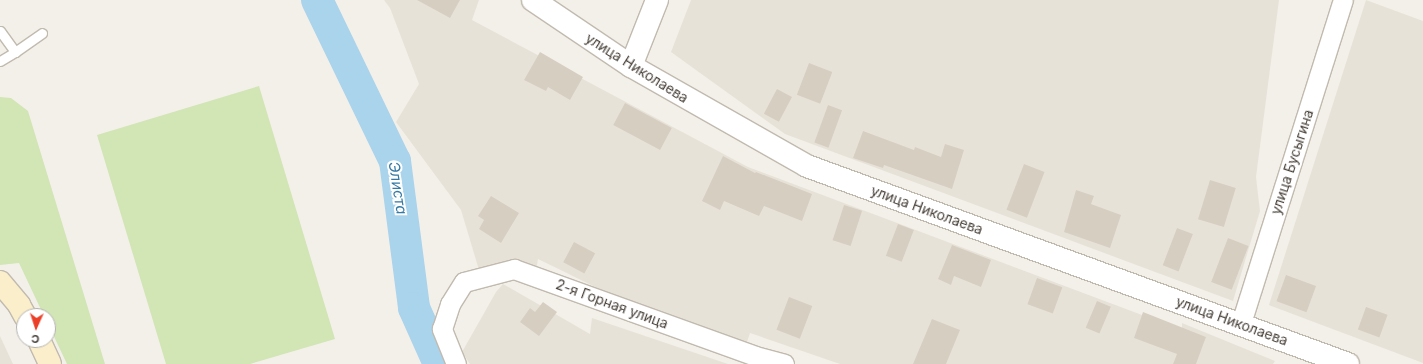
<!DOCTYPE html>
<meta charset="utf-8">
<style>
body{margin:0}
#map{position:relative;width:1423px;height:364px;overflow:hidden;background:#f3f0e9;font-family:Inter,sans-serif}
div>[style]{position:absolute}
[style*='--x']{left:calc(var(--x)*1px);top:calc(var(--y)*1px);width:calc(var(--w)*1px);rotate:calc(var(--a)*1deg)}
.residential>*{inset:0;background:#e7e2d8}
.green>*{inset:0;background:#d1e5b5}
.river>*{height:32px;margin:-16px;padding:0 16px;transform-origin:16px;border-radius:16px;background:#aad3ec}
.building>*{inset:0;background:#d7cec2;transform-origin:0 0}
.roads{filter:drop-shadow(1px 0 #c1baaf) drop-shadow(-1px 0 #c1baaf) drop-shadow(0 1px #c1baaf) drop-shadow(0 -1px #c1baaf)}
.service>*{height:9px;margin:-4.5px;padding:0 4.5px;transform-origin:4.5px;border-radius:4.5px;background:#fff}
.minor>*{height:19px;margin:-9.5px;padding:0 9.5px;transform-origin:9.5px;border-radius:9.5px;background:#fff}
.tertiary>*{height:22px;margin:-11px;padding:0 11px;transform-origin:11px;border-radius:11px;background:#fff}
.secondary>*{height:22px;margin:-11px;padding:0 11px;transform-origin:11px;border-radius:11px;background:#fbeecb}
span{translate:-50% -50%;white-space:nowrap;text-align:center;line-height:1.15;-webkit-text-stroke:4px #fff;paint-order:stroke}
.street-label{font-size:14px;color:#474038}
.water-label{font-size:15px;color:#357aa4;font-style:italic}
.north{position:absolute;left:16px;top:308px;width:40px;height:40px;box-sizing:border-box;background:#fff;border:1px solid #b5b3af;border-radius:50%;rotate:183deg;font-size:11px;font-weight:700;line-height:16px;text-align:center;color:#474038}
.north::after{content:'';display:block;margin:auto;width:14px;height:18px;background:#ec3f27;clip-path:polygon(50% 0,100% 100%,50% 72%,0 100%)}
</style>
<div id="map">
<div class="residential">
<i style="clip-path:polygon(384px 0,479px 0,472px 20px,748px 167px,1182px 330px,1182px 323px,1275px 361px,1273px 364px,840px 364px,750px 333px,746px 345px,624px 301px,538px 259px,536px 271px,479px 270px,461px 210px,396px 122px,419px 84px,390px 8px)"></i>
<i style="clip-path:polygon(691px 0,1279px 0,1256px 177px,1260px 211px,1233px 301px,785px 134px,671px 52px)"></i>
<i style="clip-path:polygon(1366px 0,1423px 21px,1423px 363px,1269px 305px)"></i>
<i style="clip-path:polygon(503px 284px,590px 334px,592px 318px,728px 364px,470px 364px,462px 352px,496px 292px)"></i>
<i style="clip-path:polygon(0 336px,13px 364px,0 364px)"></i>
</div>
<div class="green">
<i style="clip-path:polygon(259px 86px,335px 339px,250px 364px,166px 364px,97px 135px)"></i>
<i style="clip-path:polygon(0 97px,11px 98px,28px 111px,105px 364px,67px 364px,48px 324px,48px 316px,44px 316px,19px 263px,0 265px)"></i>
</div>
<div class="river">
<i style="--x:317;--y:0;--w:179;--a:64.2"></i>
<i style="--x:395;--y:161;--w:148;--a:82.6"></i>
<i style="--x:414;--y:308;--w:61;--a:65.9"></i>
</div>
<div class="building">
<i style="clip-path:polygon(417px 0,460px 0,450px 18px)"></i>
<i style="clip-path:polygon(540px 52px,583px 77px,570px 100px,548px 87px,546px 91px,524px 80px)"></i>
<i style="left:809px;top:63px;width:25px;height:34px;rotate:21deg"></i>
<i style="left:777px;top:89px;width:17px;height:28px;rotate:28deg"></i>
<i style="left:625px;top:103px;width:53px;height:25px;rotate:28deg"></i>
<i style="left:828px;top:105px;width:15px;height:40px;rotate:20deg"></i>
<i style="clip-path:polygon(863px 131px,914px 150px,915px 147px,941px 157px,945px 144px,964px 150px,952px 189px,884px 165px,883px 168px,853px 158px)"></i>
<i style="clip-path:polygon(723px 156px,755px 173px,756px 172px,812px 194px,802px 221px,764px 206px,759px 216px,724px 201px,720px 210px,702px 201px)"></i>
<i style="left:1024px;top:164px;width:22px;height:49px;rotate:21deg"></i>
<i style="left:1210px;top:180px;width:27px;height:41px;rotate:17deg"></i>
<i style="clip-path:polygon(1076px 190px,1094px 196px,1091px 204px,1121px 215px,1110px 248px,1064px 232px)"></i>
<i style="clip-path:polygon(491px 196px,519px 213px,501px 243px,479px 229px,484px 220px,478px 216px)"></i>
<i style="left:844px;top:205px;width:19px;height:37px;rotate:18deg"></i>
<i style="left:898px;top:224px;width:17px;height:34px;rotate:21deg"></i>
<i style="left:1177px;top:228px;width:17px;height:40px;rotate:21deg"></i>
<i style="left:1228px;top:238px;width:22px;height:47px;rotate:21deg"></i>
<i style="left:574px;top:242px;width:24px;height:23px;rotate:28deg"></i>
<i style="clip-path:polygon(952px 245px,991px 260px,981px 287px,954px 276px,951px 285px,938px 279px)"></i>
<i style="left:1286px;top:275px;width:32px;height:28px;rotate:20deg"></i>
<i style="left:1037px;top:278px;width:27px;height:28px;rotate:20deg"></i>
<i style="left:789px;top:297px;width:25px;height:35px;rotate:21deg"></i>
<i style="left:1097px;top:301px;width:15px;height:29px;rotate:23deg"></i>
<i style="clip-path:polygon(543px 302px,557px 312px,539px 336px,520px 322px,530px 308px,535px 312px)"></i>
<i style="left:1366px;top:307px;width:23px;height:24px;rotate:20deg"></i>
<i style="clip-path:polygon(1143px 312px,1206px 337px,1196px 364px,1173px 364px,1177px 354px,1134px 338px)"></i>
<i style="clip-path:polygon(932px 319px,960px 330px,946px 364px,913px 364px)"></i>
</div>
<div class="roads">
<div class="service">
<i style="--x:0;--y:31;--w:26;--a:54"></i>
<i style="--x:15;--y:52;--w:33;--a:-35"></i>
<i style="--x:0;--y:61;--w:17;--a:-31"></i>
</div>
<div class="minor">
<i style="--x:1241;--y:323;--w:339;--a:-72.5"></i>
<i style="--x:456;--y:364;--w:38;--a:-112"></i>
<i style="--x:442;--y:329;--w:26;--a:-72"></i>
<i style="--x:450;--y:304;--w:26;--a:-58"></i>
<i style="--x:464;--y:282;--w:52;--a:-14.6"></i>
<i style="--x:514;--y:269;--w:256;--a:19.8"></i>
<i style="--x:755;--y:356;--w:30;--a:15"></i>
</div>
<div class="tertiary">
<i style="--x:533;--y:0;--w:118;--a:34"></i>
<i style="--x:631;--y:66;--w:202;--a:29.6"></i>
<i style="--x:807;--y:166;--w:576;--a:20.1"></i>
<i style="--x:631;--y:66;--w:71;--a:-68.5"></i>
</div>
<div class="secondary">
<i style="--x:0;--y:282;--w:30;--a:50"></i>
<i style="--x:19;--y:305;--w:13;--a:61"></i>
<i style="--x:39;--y:340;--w:26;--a:65"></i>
</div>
</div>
<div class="street-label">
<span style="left:637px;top:68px;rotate:32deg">улица Николаева</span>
<span style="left:1292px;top:162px;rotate:-72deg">улица Бусыгина</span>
<span style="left:927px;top:210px;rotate:20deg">улица Николаева</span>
<span style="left:612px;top:304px;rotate:20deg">2-я Горная улица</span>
<span style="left:1232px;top:321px;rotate:20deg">улица Николаева</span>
</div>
<div class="water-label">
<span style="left:398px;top:188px;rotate:81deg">Элиста</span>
</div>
<div class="north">С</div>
</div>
